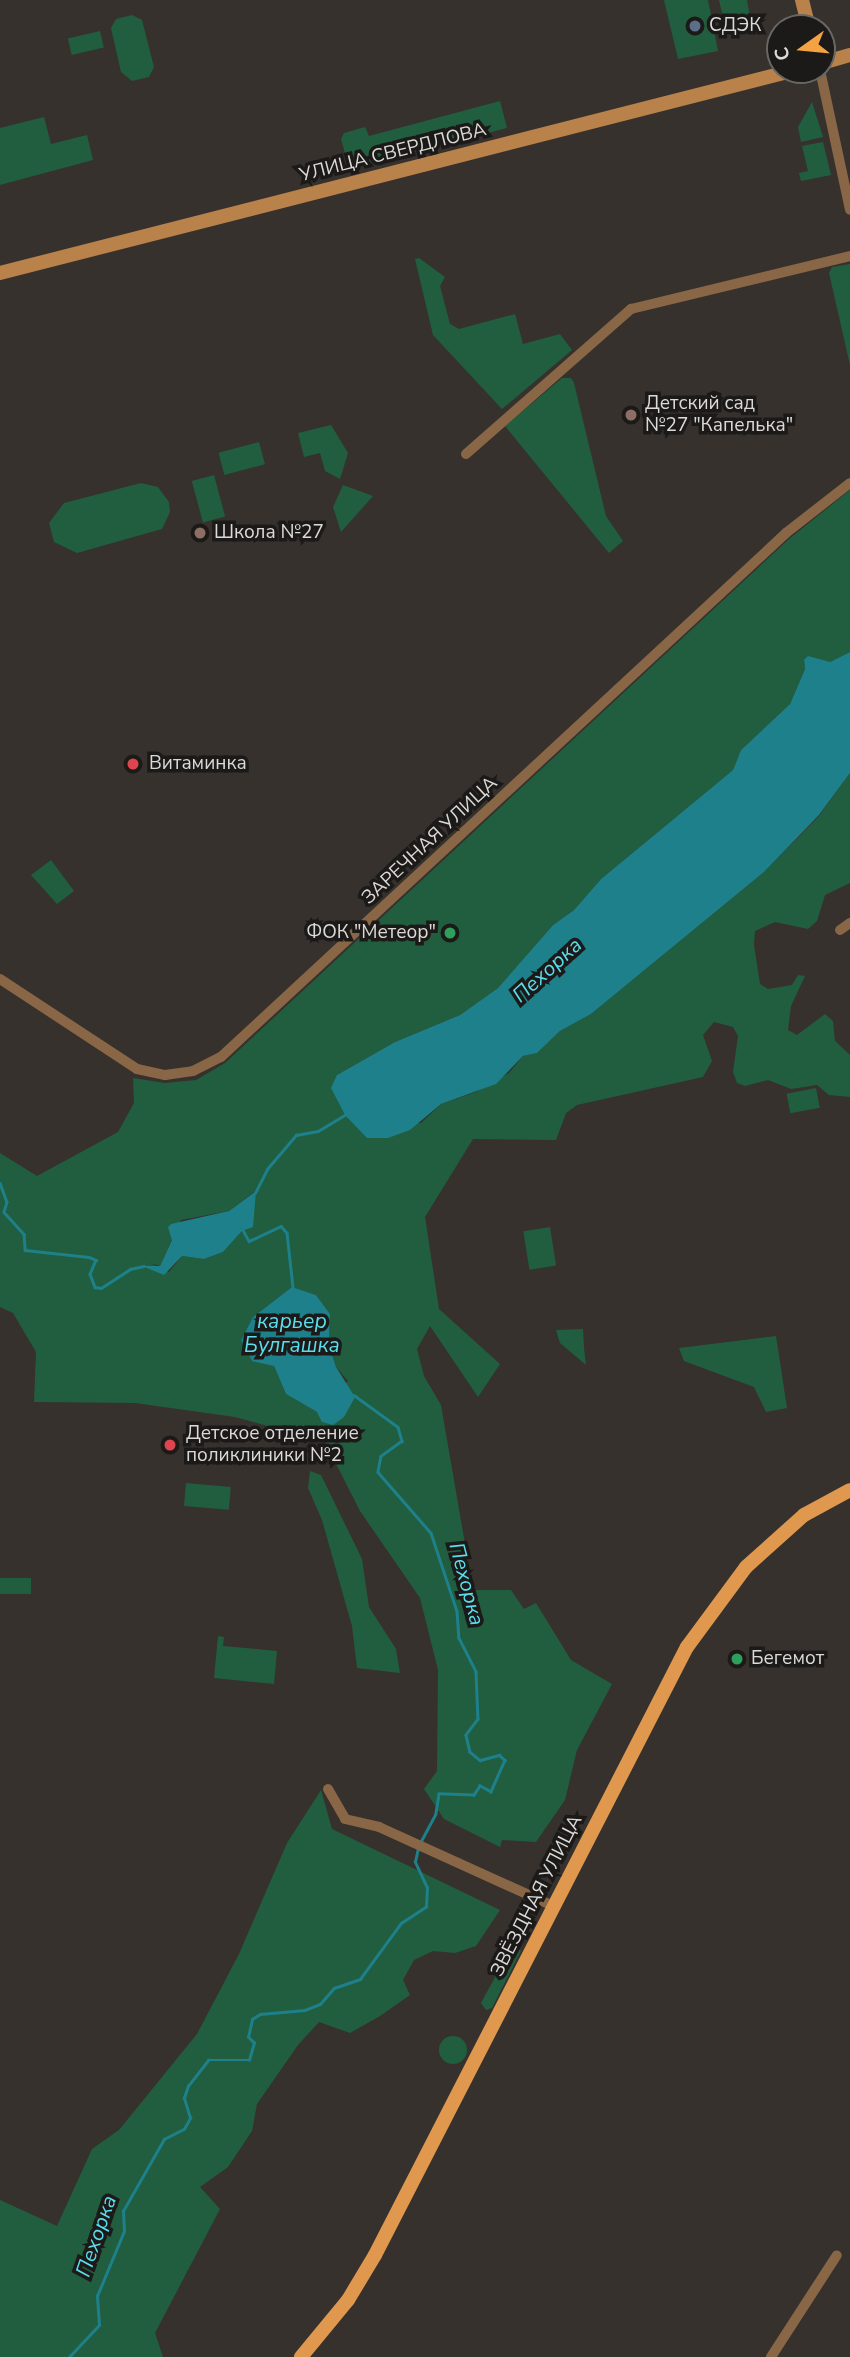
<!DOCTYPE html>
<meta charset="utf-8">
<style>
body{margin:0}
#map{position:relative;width:850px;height:2357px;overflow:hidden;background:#36312d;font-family:"Nunito Sans",sans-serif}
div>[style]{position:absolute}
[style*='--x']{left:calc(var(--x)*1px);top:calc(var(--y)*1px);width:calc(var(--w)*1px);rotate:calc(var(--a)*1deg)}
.green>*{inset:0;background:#215e3f;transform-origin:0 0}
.round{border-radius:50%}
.water>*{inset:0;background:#1d808a}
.stream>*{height:2.5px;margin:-1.25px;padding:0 1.25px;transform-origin:1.25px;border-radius:1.25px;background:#1d808a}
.street>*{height:10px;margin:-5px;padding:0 5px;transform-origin:5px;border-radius:5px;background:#896645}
.secondary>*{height:14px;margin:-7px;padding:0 7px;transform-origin:7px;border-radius:7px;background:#ba824b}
.primary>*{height:14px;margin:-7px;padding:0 7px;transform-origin:7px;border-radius:7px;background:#df984d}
.dots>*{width:19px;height:19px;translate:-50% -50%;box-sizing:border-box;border:4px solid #1c1a18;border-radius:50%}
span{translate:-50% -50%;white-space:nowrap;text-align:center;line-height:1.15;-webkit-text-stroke:7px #1c1a18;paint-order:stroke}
.poi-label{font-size:19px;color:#dcdad7}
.left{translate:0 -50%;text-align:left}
.right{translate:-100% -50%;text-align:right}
.street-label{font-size:19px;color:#dcdad7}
.water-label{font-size:21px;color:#59deed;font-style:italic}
.north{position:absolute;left:766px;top:14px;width:70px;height:70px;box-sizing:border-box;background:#1c1a18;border:2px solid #696764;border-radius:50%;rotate:255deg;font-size:19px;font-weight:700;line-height:28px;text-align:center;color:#dcdad7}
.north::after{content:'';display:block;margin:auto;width:24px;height:32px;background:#f4a344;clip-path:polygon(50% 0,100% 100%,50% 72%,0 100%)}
</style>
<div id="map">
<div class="green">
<i style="clip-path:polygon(664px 0,708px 0,718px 51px,678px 59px)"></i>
<i style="clip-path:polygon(719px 0,747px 0,750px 17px,724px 22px)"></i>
<i style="clip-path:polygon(132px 15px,142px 20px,154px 67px,149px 77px,132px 81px,121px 72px,111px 28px,116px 19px)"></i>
<i style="left:100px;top:31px;width:17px;height:33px;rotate:77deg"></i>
<i style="clip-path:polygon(500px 101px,507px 128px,363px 165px,347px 160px,341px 139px,344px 133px,365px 127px,369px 136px)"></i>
<i style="clip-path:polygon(812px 102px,823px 137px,801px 142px,798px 127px)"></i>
<i style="clip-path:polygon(44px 117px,51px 144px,87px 135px,93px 160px,0 185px,0 128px)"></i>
<i style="clip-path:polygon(823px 142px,831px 175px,801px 181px,799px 173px,808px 171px,802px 146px)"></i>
<i style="clip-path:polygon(419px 258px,445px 277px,440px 286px,450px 324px,459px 329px,515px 314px,523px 344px,560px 334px,572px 350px,502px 409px,433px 335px,415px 259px)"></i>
<i style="clip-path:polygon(850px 264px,850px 365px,829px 273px,832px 267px)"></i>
<i style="clip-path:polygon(562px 378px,571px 378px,574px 383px,606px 516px,623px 541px,609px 553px,505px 426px)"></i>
<i style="clip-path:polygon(331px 425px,348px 453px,340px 479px,325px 471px,320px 453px,304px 457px,298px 433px)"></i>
<i style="left:259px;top:442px;width:23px;height:42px;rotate:75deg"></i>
<i style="left:214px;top:475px;width:43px;height:23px;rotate:75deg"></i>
<i style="clip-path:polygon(141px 483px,158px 487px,169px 502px,170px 512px,162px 529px,77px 553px,54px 542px,49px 523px,64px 503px)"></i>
<i style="clip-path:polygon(343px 485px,373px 496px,341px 532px,333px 507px)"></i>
<i style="clip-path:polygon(evenodd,850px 490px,850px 652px,830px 662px,804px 660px,805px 669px,790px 704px,741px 750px,733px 770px,601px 879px,574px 910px,553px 925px,498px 988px,460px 1015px,395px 1042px,337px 1075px,345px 1115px,421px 1123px,441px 1104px,476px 1092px,509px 1073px,523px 1056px,537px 1053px,560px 1031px,591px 1014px,764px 872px,819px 816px,850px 773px,850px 883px,825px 895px,817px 921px,808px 929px,775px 922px,755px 931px,754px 945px,760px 984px,768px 989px,792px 985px,798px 975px,805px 976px,791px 1006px,788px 1030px,797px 1035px,825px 1014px,833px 1021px,835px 1041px,850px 1055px,850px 1097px,829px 1095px,817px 1085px,791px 1089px,768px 1080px,745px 1086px,737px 1083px,733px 1072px,738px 1036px,733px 1027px,714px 1022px,703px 1035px,712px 1061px,703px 1077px,577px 1105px,566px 1113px,556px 1140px,473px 1139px,425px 1217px,439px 1309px,500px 1364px,478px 1397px,430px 1326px,417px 1349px,424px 1376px,441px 1405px,473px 1590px,511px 1590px,524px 1609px,536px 1603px,571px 1660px,612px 1684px,577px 1750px,565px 1800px,536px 1842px,502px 1840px,500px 1847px,444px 1819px,424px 1789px,437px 1771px,438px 1670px,420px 1598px,360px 1511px,325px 1442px,235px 1417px,135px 1403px,34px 1402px,36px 1352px,13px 1313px,0 1307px,0 1153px,37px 1176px,118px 1132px,134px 1103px,133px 1078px,165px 1083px,196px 1080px,225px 1063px,789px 539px,850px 490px,255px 1191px,242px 1231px,223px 1252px,204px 1259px,182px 1256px,169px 1272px,150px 1263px,160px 1266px,181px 1220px,229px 1211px,255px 1191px,850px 490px,292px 1287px,316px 1295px,330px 1314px,329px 1345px,336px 1367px,348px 1381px,317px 1412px,286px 1394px,274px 1366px,241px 1340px,253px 1317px,292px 1287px)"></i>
<i style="clip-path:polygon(51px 860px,74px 891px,57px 904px,31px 875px)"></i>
<i style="left:816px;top:1088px;width:20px;height:30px;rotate:79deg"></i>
<i style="left:550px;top:1227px;width:39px;height:27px;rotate:81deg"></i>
<i style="clip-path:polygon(583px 1329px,584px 1348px,586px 1365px,560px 1343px,556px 1330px)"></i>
<i style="clip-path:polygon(776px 1336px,787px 1408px,766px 1412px,754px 1387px,684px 1361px,679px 1348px)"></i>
<i style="clip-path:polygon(310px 1471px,321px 1475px,362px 1559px,369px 1607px,396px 1649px,400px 1673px,357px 1668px,352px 1626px,322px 1520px,308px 1488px)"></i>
<i style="left:186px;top:1483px;width:45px;height:23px;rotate:5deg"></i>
<i style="left:0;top:1578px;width:31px;height:16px"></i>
<i style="clip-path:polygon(218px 1636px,224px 1637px,223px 1646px,277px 1651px,274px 1684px,214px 1678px)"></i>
<i style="clip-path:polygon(321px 1790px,332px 1829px,500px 1910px,476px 1946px,455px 1953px,433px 1951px,414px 1960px,403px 1980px,410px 1995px,380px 2016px,350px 2033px,319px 2022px,298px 2045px,257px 2104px,252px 2131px,228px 2167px,200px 2187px,220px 2209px,155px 2333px,163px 2357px,0 2357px,0 2200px,57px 2226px,92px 2149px,119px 2130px,197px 2034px,239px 1954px,287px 1843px)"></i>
<i style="clip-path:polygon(513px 1944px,521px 1951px,492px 2008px,486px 2010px,481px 2003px)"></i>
<i class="round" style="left:439px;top:2036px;width:28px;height:28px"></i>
</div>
<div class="water">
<i style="clip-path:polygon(850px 652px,850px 773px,819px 815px,764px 872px,591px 1014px,560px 1031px,537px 1053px,523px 1056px,496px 1084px,441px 1104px,410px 1130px,388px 1138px,367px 1138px,345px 1115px,331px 1088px,337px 1075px,395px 1042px,460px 1015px,498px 988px,553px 925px,574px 910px,601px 879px,733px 770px,741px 750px,790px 704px,805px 669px,804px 660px,808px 656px,830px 662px)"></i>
<i style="clip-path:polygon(256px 1191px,253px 1227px,242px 1231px,223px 1252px,204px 1259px,182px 1256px,164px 1275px,142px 1266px,160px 1266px,172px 1240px,168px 1227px,171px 1224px,229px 1211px)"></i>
<i style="clip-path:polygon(292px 1287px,316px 1295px,330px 1314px,329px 1345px,336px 1367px,355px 1397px,344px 1417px,333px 1425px,322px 1422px,317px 1412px,286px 1394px,274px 1366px,252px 1361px,241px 1340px,253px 1317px)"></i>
</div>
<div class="stream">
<i style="--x:0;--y:1183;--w:20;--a:70"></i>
<i style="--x:7;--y:1202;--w:10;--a:107"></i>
<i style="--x:4;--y:1212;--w:30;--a:48"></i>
<i style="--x:24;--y:1234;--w:16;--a:86"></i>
<i style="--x:25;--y:1250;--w:64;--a:6.2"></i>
<i style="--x:89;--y:1257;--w:8;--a:23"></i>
<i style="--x:96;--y:1260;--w:15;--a:113"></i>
<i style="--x:90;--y:1274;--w:14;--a:69"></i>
<i style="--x:95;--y:1287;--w:6;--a:9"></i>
<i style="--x:101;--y:1288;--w:35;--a:-33"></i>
<i style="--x:130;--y:1269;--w:14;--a:-12"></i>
<i style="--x:255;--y:1193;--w:27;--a:-63"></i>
<i style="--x:267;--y:1169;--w:45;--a:-49.5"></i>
<i style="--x:296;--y:1135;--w:22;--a:-10"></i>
<i style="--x:318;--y:1131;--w:31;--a:-31"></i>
<i style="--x:242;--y:1228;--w:15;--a:62"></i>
<i style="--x:249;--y:1241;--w:35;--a:-25"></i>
<i style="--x:281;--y:1226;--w:9;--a:49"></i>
<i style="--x:287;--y:1233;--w:54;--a:83.7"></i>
<i style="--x:354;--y:1395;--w:54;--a:36"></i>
<i style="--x:398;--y:1427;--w:15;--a:74"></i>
<i style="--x:402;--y:1441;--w:26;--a:144"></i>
<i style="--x:381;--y:1456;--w:16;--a:101"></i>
<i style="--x:378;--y:1472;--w:81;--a:49"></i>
<i style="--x:431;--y:1533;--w:82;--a:71.6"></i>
<i style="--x:457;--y:1611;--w:27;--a:86"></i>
<i style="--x:459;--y:1638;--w:38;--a:63"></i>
<i style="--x:476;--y:1672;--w:47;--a:87.6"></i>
<i style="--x:478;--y:1719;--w:20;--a:127"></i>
<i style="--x:466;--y:1735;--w:17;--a:77"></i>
<i style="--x:470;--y:1752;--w:13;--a:39"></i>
<i style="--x:480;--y:1760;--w:20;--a:-15"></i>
<i style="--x:499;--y:1755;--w:8;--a:40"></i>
<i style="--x:505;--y:1760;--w:35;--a:114"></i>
<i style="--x:491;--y:1792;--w:13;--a:-151"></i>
<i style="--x:480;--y:1786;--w:11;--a:124"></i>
<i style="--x:474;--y:1795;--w:35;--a:-178"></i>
<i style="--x:439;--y:1794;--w:20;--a:99"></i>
<i style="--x:436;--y:1814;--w:32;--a:118"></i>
<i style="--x:69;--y:2357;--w:44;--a:-46.8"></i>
<i style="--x:99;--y:2325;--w:29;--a:-94"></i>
<i style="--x:97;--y:2296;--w:70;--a:-67.4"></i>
<i style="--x:124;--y:2231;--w:20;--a:-93"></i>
<i style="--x:123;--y:2211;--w:83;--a:-60.3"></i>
<i style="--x:164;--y:2139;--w:22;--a:-27"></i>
<i style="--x:184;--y:2129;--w:13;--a:-61"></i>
<i style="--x:190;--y:2118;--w:21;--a:-107"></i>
<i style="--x:184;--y:2098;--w:13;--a:-72"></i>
<i style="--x:188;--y:2086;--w:33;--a:-52"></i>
<i style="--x:208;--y:2060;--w:41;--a:0"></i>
<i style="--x:249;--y:2060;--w:18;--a:-74"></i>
<i style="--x:254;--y:2043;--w:8;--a:-135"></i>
<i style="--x:248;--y:2037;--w:18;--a:-77"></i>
<i style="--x:252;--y:2019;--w:9;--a:-32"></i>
<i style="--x:260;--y:2014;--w:45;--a:-5.1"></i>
<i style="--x:305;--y:2010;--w:16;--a:-22"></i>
<i style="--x:320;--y:2004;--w:21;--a:-49"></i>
<i style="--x:334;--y:1988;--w:28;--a:-19"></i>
<i style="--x:360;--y:1979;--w:69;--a:-53.8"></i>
<i style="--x:401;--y:1923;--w:30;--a:-33"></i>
<i style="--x:426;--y:1907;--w:19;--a:-87"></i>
<i style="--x:427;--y:1888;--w:29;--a:-115"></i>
<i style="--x:415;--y:1862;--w:14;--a:-78"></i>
</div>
<div class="street">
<i style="--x:820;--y:70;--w:143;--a:77.9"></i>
<i style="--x:466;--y:454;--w:220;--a:-41.3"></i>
<i style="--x:631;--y:309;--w:225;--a:-13.6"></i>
<i style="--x:840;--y:930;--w:12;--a:-35"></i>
<i style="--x:0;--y:979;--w:164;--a:33.3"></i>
<i style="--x:137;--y:1069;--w:29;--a:12"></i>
<i style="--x:165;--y:1075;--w:28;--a:-8"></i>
<i style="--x:193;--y:1071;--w:31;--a:-27"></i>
<i style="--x:221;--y:1057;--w:771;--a:-42.84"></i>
<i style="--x:786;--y:533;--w:81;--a:-38"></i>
<i style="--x:328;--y:1789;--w:34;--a:60"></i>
<i style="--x:345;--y:1819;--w:35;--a:13"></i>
<i style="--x:379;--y:1827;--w:191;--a:24.4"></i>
<i style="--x:771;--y:2357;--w:121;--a:-57.1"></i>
</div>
<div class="secondary">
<i style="--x:802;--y:0;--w:29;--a:76"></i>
<i style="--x:822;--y:63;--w:29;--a:-16"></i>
<i style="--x:0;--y:273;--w:821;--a:-14.32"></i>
</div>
<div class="primary">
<i style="--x:301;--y:2357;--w:74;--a:-50.5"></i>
<i style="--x:348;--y:2300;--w:52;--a:-59"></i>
<i style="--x:375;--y:2255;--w:683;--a:-62.84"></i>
<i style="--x:687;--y:1647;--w:99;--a:-53.6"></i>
<i style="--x:746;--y:1567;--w:78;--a:-41.9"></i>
<i style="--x:804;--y:1515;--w:52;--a:-28.5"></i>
</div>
<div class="dots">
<i style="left:695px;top:26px;background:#5c6f8a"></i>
<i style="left:631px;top:415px;background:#8d6e63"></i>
<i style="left:200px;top:533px;background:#8d6e63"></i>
<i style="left:133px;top:764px;background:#e0444e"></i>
<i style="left:450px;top:933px;background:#2e9e5b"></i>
<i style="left:170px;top:1445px;background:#e0444e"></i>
<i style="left:737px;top:1659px;background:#2e9e5b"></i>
</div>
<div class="poi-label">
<span class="left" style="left:709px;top:26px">СДЭК</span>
<span class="left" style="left:645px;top:415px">Детский сад<br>№27 "Капелька"</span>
<span class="left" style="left:214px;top:533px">Школа №27</span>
<span class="left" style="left:149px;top:764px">Витаминка</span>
<span class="right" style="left:436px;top:933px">ФОК "Метеор"</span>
<span class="left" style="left:186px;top:1445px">Детское отделение<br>поликлиники №2</span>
<span class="left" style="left:751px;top:1659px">Бегемот</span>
</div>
<div class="street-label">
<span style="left:393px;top:153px;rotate:-14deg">УЛИЦА СВЕРДЛОВА</span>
<span style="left:430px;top:841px;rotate:-43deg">ЗАРЕЧНАЯ УЛИЦА</span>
<span style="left:537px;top:1896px;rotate:-63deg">ЗВЁЗДНАЯ УЛИЦА</span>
</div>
<div class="water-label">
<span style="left:547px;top:970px;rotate:-42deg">Пехорка</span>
<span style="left:292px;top:1333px">карьер<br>Булгашка</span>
<span style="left:467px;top:1584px;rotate:75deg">Пехорка</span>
<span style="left:96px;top:2236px;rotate:-71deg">Пехорка</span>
</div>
<div class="north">С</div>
</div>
